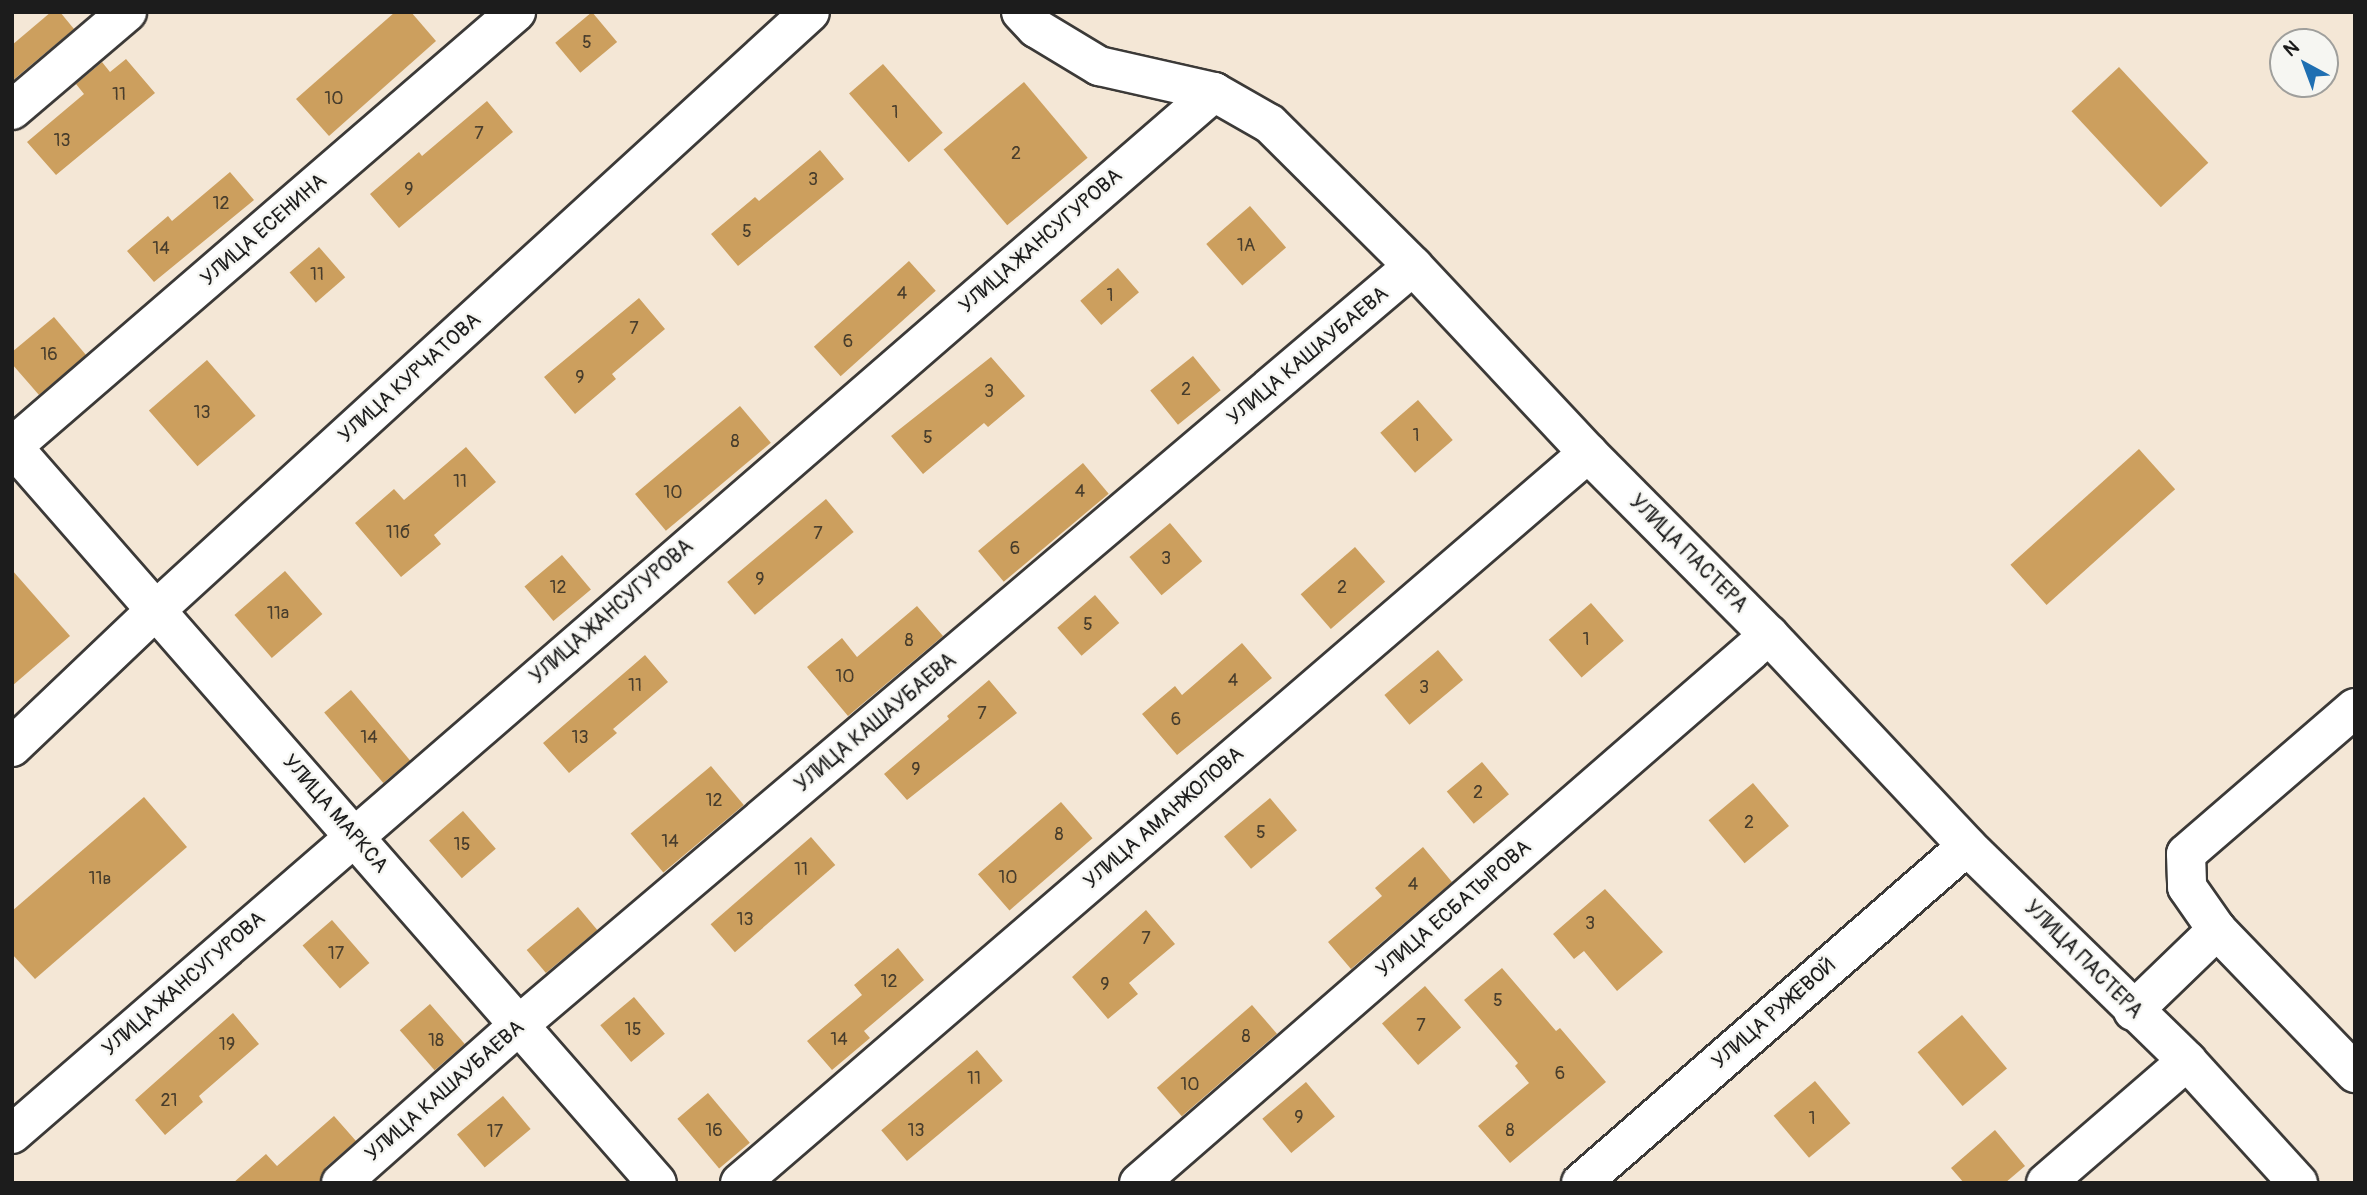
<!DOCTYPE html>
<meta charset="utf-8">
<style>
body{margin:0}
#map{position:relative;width:2367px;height:1195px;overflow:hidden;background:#f4e7d6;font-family:Pangolin,sans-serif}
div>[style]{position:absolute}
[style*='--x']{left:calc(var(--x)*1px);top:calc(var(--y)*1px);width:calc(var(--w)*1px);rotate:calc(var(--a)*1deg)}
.building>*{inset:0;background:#cc9f5e;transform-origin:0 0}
.roads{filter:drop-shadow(2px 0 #3c3a38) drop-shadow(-2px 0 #3c3a38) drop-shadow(0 2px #3c3a38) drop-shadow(0 -2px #3c3a38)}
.minor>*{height:38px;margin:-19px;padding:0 19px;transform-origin:19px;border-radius:19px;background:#fff}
span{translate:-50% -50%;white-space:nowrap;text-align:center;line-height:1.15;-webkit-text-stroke:5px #f6f6f2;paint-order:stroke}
.number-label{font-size:18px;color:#483d2c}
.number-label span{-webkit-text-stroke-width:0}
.street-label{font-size:21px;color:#1c1c1c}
.frame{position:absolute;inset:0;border:14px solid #1c1c1c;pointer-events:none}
.north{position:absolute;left:2269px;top:28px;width:70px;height:70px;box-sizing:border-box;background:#f6f6f2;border:2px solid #9f9f9c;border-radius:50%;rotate:319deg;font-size:19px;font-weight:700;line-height:28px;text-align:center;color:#1c1c1c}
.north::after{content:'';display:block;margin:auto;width:24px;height:32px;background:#1f6fb2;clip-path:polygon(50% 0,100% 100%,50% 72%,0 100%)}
</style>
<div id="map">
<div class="building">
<i style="clip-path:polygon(51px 12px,60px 12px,74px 29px,12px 81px,12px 45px)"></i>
<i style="clip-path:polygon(395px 12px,411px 12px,436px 41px,329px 136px,296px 99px)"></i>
<i style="left:592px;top:12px;width:39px;height:48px;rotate:50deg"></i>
<i style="clip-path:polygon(126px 59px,155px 93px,56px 175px,27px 142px,84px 94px,76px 84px,102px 62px,110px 72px)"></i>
<i style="left:883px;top:64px;width:91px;height:45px;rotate:49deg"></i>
<i style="left:2119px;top:67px;width:131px;height:65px;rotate:47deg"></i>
<i style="left:1024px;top:82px;width:99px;height:105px;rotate:50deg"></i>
<i style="clip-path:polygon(487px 101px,513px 132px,399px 228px,370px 194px,419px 152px,422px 156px)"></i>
<i style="clip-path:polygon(820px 150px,844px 179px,738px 266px,711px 234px,755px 197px,759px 201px)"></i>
<i style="clip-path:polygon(230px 172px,254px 200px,154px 282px,127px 251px,168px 216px,172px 221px)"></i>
<i style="left:1250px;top:206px;width:55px;height:58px;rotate:49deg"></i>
<i style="left:319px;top:247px;width:40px;height:39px;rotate:49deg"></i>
<i style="left:909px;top:261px;width:40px;height:128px;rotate:48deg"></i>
<i style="left:1118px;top:268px;width:32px;height:50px;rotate:49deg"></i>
<i style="clip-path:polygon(639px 298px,665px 329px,612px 374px,616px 379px,575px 414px,544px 377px)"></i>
<i style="clip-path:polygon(54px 317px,86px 355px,39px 395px,12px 364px,12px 352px)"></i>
<i style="left:1193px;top:356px;width:44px;height:55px;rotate:51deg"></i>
<i style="clip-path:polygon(991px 357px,1025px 396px,988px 427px,984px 423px,923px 474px,891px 436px)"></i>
<i style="left:207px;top:360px;width:74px;height:77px;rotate:49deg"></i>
<i style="left:1418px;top:400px;width:53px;height:50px;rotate:49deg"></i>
<i style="left:740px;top:406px;width:48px;height:137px;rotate:50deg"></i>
<i style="clip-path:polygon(466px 447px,496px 482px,434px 535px,441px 544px,401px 577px,355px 523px,394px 489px,404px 500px)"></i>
<i style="left:2139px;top:449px;width:54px;height:173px;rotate:48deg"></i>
<i style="left:1083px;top:463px;width:40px;height:137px;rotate:50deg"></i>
<i style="left:826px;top:499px;width:43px;height:129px;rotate:50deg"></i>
<i style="left:1170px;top:523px;width:50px;height:53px;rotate:50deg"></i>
<i style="left:1355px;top:547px;width:46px;height:72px;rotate:49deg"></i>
<i style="left:562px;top:555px;width:45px;height:49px;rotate:50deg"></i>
<i style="clip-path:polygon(12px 570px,70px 636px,12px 686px)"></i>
<i style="left:285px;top:571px;width:57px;height:67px;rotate:49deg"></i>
<i style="left:1095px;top:595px;width:37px;height:50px;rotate:49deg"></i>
<i style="left:1591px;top:603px;width:50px;height:56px;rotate:49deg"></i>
<i style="clip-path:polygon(917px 606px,943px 636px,848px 716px,807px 667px,842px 638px,857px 657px)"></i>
<i style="clip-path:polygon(1242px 643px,1272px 678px,1177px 755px,1142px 714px,1175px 686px,1182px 695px)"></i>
<i style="left:1438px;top:650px;width:39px;height:70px;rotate:50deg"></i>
<i style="clip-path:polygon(645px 655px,668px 682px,613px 729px,617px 733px,569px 773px,543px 743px)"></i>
<i style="clip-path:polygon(989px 680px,1017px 713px,907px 800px,884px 774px,949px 719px,947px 716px)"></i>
<i style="left:351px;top:690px;width:92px;height:35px;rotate:50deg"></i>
<i style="left:1482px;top:762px;width:42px;height:46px;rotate:50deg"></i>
<i style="left:711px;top:766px;width:51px;height:105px;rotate:50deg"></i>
<i style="left:1753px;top:783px;width:56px;height:58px;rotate:50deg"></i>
<i style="clip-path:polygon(144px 797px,187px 847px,35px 979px,12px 954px,12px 911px)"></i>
<i style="left:1270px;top:798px;width:42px;height:60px;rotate:50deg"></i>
<i style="left:1061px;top:802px;width:48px;height:110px;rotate:49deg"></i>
<i style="left:463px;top:811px;width:50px;height:45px;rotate:49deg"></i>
<i style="left:811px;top:837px;width:37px;height:133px;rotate:49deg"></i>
<i style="clip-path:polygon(1423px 847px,1452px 882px,1351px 969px,1328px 942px,1382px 896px,1375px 888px)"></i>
<i style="clip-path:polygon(1605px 889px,1663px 952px,1617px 991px,1584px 951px,1574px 959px,1553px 934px)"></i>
<i style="left:578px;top:907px;width:30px;height:67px;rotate:50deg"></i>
<i style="clip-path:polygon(1146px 910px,1175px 944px,1129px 983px,1138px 994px,1108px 1019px,1072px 977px)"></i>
<i style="left:332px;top:920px;width:57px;height:39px;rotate:49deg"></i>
<i style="clip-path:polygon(898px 948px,924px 980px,864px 1031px,870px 1038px,832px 1070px,807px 1041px,862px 995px,854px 985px)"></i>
<i style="clip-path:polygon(1502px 968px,1556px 1031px,1560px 1028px,1606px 1082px,1510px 1163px,1478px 1126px,1529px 1083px,1515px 1066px,1518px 1063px,1464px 1000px)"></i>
<i style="left:1425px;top:986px;width:55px;height:57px;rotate:49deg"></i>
<i style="left:634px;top:997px;width:48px;height:44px;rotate:50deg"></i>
<i style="left:430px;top:1004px;width:53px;height:40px;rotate:49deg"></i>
<i style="left:1252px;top:1005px;width:38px;height:126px;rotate:49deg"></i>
<i style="clip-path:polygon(233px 1013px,259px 1044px,199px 1096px,203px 1102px,165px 1135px,135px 1100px)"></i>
<i style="left:1962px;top:1015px;width:70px;height:58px;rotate:50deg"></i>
<i style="left:977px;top:1050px;width:40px;height:125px;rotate:50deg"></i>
<i style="left:1815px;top:1081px;width:55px;height:54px;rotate:50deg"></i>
<i style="left:1306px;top:1082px;width:45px;height:57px;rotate:50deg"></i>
<i style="left:708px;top:1093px;width:65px;height:40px;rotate:50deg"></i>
<i style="left:503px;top:1096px;width:43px;height:60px;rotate:50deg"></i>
<i style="clip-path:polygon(334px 1116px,356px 1141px,326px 1167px,320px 1183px,233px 1183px,266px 1154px,277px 1166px)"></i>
<i style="clip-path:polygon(1995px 1130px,2025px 1166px,2005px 1183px,1964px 1183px,1951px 1168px)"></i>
</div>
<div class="roads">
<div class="minor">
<i style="--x:1021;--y:12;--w:22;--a:47"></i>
<i style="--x:1036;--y:28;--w:74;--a:31.1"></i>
<i style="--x:1099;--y:66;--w:118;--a:12.7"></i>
<i style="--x:1214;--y:92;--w:64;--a:29.7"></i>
<i style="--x:1270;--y:124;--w:202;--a:44.8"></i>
<i style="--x:1413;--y:266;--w:256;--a:46.9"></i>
<i style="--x:1588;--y:453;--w:257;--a:45.2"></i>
<i style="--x:1769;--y:635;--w:289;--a:46.8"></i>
<i style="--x:1967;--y:846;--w:308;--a:44.3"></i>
<i style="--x:2187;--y:1061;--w:165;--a:47.7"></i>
<i style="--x:12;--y:110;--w:151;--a:-40.4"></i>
<i style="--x:12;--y:446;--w:979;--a:48.81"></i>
<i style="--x:12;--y:447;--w:666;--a:-40.8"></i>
<i style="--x:2355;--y:708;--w:223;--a:139.2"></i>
<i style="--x:2186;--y:854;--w:33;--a:88"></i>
<i style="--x:2187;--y:887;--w:52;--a:55.1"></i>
<i style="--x:2217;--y:930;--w:199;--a:46"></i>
<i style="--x:12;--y:747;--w:199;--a:-43.6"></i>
<i style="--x:156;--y:610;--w:886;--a:-42.44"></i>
<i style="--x:2133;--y:1011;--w:117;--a:-44"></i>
<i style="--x:12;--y:1134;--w:1591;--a:-40.92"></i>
<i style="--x:341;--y:1183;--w:239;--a:-41.6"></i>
<i style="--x:520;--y:1024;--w:1171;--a:-40.33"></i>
<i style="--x:740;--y:1183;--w:1119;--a:-40.72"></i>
<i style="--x:1139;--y:1183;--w:835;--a:-41.02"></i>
<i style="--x:1581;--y:1183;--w:512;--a:-41.12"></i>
<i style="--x:2046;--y:1183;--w:186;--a:-40.9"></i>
</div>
</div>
<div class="number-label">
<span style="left:587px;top:43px">5</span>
<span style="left:119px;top:95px">11</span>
<span style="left:334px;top:99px">10</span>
<span style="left:895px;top:113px">1</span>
<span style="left:479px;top:134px">7</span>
<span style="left:62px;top:141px">13</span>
<span style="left:1016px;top:154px">2</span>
<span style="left:813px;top:180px">3</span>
<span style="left:409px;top:190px">9</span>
<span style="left:221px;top:204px">12</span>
<span style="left:747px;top:232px">5</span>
<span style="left:1246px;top:246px">1А</span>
<span style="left:161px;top:249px">14</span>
<span style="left:317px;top:275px">11</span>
<span style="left:902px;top:294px">4</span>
<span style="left:1110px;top:296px">1</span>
<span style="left:634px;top:329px">7</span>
<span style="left:848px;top:342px">6</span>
<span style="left:49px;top:355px">16</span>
<span style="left:580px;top:378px">9</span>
<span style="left:1186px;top:390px">2</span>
<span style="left:989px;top:392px">3</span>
<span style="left:202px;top:413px">13</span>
<span style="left:1416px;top:436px">1</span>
<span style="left:928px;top:438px">5</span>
<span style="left:735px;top:442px">8</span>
<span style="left:460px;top:482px">11</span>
<span style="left:1080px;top:492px">4</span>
<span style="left:673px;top:493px">10</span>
<span style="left:398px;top:533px">11б</span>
<span style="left:818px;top:534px">7</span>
<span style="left:1015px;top:549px">6</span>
<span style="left:1166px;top:559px">3</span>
<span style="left:760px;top:580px">9</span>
<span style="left:558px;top:588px">12</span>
<span style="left:1342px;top:588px">2</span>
<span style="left:278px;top:614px">11а</span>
<span style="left:1088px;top:625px">5</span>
<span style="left:1586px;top:640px">1</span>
<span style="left:909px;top:641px">8</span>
<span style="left:845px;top:677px">10</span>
<span style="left:1233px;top:681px">4</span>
<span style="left:635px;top:686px">11</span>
<span style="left:1424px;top:688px">3</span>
<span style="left:982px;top:714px">7</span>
<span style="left:1176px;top:720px">6</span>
<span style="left:369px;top:738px">14</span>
<span style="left:580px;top:738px">13</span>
<span style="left:916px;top:770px">9</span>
<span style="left:1478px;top:793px">2</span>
<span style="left:714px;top:801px">12</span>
<span style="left:1749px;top:823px">2</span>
<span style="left:1261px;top:833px">5</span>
<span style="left:1059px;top:835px">8</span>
<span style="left:670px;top:842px">14</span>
<span style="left:462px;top:845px">15</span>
<span style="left:801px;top:870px">11</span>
<span style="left:1008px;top:878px">10</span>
<span style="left:100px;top:879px">11в</span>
<span style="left:1413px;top:885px">4</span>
<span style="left:745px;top:920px">13</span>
<span style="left:1590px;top:924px">3</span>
<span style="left:1146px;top:939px">7</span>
<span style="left:336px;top:954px">17</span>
<span style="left:889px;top:982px">12</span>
<span style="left:1105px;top:985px">9</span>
<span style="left:1498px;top:1001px">5</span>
<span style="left:1421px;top:1026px">7</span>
<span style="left:633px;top:1030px">15</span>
<span style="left:1246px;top:1037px">8</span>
<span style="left:839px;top:1040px">14</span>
<span style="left:436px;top:1041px">18</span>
<span style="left:227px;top:1045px">19</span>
<span style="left:1560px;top:1074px">6</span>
<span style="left:974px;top:1079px">11</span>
<span style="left:1190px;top:1085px">10</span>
<span style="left:169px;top:1101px">21</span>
<span style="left:1299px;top:1118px">9</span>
<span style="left:1812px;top:1119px">1</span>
<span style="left:714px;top:1131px">16</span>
<span style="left:916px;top:1131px">13</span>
<span style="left:1510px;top:1131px">8</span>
<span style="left:495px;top:1132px">17</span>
</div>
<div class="street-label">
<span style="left:264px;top:230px;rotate:-41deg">УЛИЦА ЕСЕНИНА</span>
<span style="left:1041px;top:241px;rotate:-41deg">УЛИЦА ЖАНСУГУРОВА</span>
<span style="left:1308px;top:356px;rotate:-40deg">УЛИЦА КАШАУБАЕВА</span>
<span style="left:410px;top:378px;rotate:-42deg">УЛИЦА КУРЧАТОВА</span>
<span style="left:1688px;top:554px;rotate:45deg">УЛИЦА ПАСТЕРА</span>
<span style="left:612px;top:612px;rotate:-41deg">УЛИЦА ЖАНСУГУРОВА</span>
<span style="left:876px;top:723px;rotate:-40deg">УЛИЦА КАШАУБАЕВА</span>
<span style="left:335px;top:814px;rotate:49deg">УЛИЦА МАРКСА</span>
<span style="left:1164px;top:818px;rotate:-41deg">УЛИЦА АМАНЖОЛОВА</span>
<span style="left:1454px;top:909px;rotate:-41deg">УЛИЦА ЕСБАТЫРОВА</span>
<span style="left:2083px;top:960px;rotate:45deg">УЛИЦА ПАСТЕРА</span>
<span style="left:184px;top:984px;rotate:-41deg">УЛИЦА ЖАНСУГУРОВА</span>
<span style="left:1774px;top:1014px;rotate:-41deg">УЛИЦА РУЖЕВОЙ</span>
<span style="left:445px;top:1091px;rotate:-41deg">УЛИЦА КАШАУБАЕВА</span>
</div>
<div class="frame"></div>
<div class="north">N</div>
</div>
